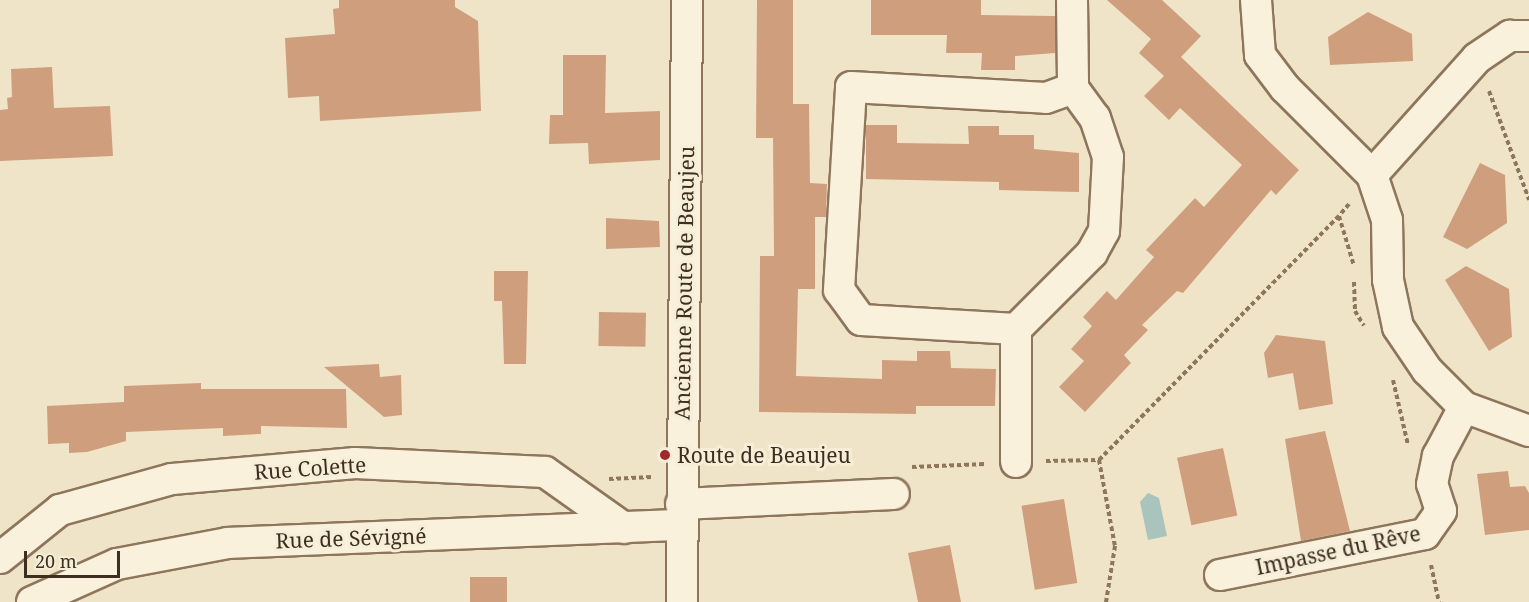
<!DOCTYPE html>
<meta charset="utf-8">
<style>
body{margin:0}
#map{position:relative;width:1529px;height:602px;overflow:hidden;background:#f0e4c8;font-family:"Noto Serif",serif}
div>[style]{position:absolute}
[style*='--x']{left:calc(var(--x)*1px);top:calc(var(--y)*1px);width:calc(var(--w)*1px);rotate:calc(var(--a)*1deg)}
.water>*{inset:0;background:#a9c4bc}
.building>*{inset:0;background:#cf9f7d;transform-origin:0 0}
.path>*{height:4px;margin-top:-2px;transform-origin:0;background:repeating-linear-gradient(90deg,#8d765c 0 4.5px,transparent 0 7.5px)}
.roads{filter:drop-shadow(2px 0 #8d765c) drop-shadow(-2px 0 #8d765c) drop-shadow(0 2px #8d765c) drop-shadow(0 -2px #8d765c)}
.minor>*{height:30px;margin:-15px;padding:0 15px;transform-origin:15px;border-radius:15px;background:#faf1dc}
.dots>*{width:16px;height:16px;translate:-50% -50%;box-sizing:border-box;border:3px solid #f7eed8;border-radius:50%}
span{translate:-50% -50%;white-space:nowrap;text-align:center;line-height:1.15;-webkit-text-stroke:6px #f7eed8;paint-order:stroke}
.street-label{font-size:21px;color:#3d2e20}
.poi-label{font-size:21px;color:#3d2e20}
.left{translate:0 -50%;text-align:left}
.scale{position:absolute;left:24px;top:551px;width:96px;height:27px;box-sizing:border-box;border:3px solid #3d2e20;border-top:0;padding-left:8px;font-size:18px;line-height:21px;white-space:nowrap;color:#3d2e20;-webkit-text-stroke:4px #f7eed8;paint-order:stroke}
</style>
<div id="map">
<div class="water">
<i style="clip-path:polygon(1148px 493px,1159px 498px,1167px 536px,1148px 540px,1140px 502px)"></i>
</div>
<div class="building">
<i style="clip-path:polygon(339px 0,455px 0,455px 7px,478px 21px,481px 111px,320px 121px,319px 96px,288px 98px,285px 38px,335px 34px,333px 9px,339px 8px)"></i>
<i style="clip-path:polygon(757px 0,793px 0,793px 104px,809px 104px,810px 183px,827px 184px,826px 217px,815px 217px,815px 289px,798px 289px,796px 376px,882px 379px,882px 360px,917px 361px,917px 351px,950px 351px,951px 368px,996px 369px,995px 406px,916px 406px,916px 414px,759px 412px,760px 256px,774px 256px,773px 138px,756px 138px)"></i>
<i style="clip-path:polygon(871px 0,981px 0,981px 15px,1055px 16px,1055px 53px,1015px 56px,1015px 70px,981px 70px,982px 53px,946px 53px,947px 35px,871px 35px)"></i>
<i style="clip-path:polygon(1107px 0,1162px 0,1201px 36px,1181px 57px,1299px 170px,1276px 195px,1271px 190px,1183px 293px,1177px 291px,1142px 325px,1148px 330px,1124px 355px,1131px 363px,1085px 412px,1059px 387px,1084px 361px,1071px 349px,1092px 326px,1083px 317px,1107px 291px,1116px 300px,1154px 257px,1146px 250px,1195px 198px,1204px 207px,1242px 165px,1180px 108px,1169px 120px,1144px 96px,1164px 76px,1139px 53px,1151px 39px)"></i>
<i style="clip-path:polygon(1368px 12px,1412px 34px,1413px 61px,1330px 65px,1328px 37px)"></i>
<i style="clip-path:polygon(563px 55px,606px 55px,605px 113px,660px 111px,660px 160px,589px 164px,588px 143px,549px 144px,550px 115px,563px 115px)"></i>
<i style="clip-path:polygon(52px 67px,54px 108px,110px 106px,113px 156px,0 161px,0 110px,8px 109px,7px 98px,12px 97px,11px 69px)"></i>
<i style="clip-path:polygon(866px 125px,897px 125px,897px 143px,969px 144px,968px 126px,999px 126px,999px 135px,1034px 135px,1034px 149px,1079px 153px,1079px 192px,999px 190px,999px 182px,866px 179px)"></i>
<i style="clip-path:polygon(1480px 163px,1505px 175px,1507px 223px,1467px 249px,1443px 237px)"></i>
<i style="clip-path:polygon(606px 218px,659px 221px,660px 247px,606px 249px)"></i>
<i style="clip-path:polygon(1466px 266px,1509px 289px,1512px 337px,1489px 351px,1445px 280px)"></i>
<i style="clip-path:polygon(494px 271px,528px 271px,526px 364px,504px 364px,502px 301px,494px 301px)"></i>
<i style="left:599px;top:312px;width:47px;height:34px;rotate:1deg"></i>
<i style="clip-path:polygon(1276px 335px,1325px 341px,1333px 404px,1299px 410px,1293px 373px,1268px 378px,1264px 353px)"></i>
<i style="clip-path:polygon(379px 364px,380px 377px,401px 375px,402px 415px,384px 417px,324px 367px)"></i>
<i style="clip-path:polygon(201px 383px,201px 389px,346px 389px,347px 428px,261px 426px,261px 434px,223px 436px,223px 428px,126px 432px,126px 441px,87px 452px,69px 453px,69px 443px,48px 444px,47px 406px,124px 402px,124px 386px)"></i>
<i style="clip-path:polygon(1325px 431px,1350px 531px,1301px 541px,1285px 439px)"></i>
<i style="left:1223px;top:448px;width:69px;height:47px;rotate:78deg"></i>
<i style="clip-path:polygon(1508px 471px,1510px 487px,1525px 486px,1529px 493px,1529px 530px,1485px 535px,1477px 474px)"></i>
<i style="left:1064px;top:499px;width:85px;height:43px;rotate:81deg"></i>
<i style="clip-path:polygon(950px 545px,961px 602px,918px 602px,908px 553px)"></i>
<i style="left:507px;top:577px;width:25px;height:37px;rotate:90deg"></i>
</div>
<div class="path">
<i style="--x:1489;--y:91;--w:116;--a:69.8"></i>
<i style="--x:1349;--y:204;--w:16;--a:130"></i>
<i style="--x:1339;--y:216;--w:52;--a:73.3"></i>
<i style="--x:1354;--y:282;--w:29;--a:88"></i>
<i style="--x:1355;--y:311;--w:17;--a:59"></i>
<i style="--x:1393;--y:380;--w:67;--a:77"></i>
<i style="--x:1099;--y:460;--w:342;--a:-45.5"></i>
<i style="--x:1046;--y:461;--w:53;--a:-1.1"></i>
<i style="--x:1099;--y:460;--w:87;--a:79.5"></i>
<i style="--x:1115;--y:546;--w:57;--a:99.1"></i>
<i style="--x:912;--y:467;--w:73;--a:-2.4"></i>
<i style="--x:609;--y:479;--w:43;--a:-2.7"></i>
<i style="--x:1431;--y:565;--w:38;--a:78"></i>
</div>
<div class="roads">
<div class="minor">
<i style="--x:1072;--y:0;--w:88;--a:89.3"></i>
<i style="--x:1073;--y:88;--w:37;--a:54"></i>
<i style="--x:1095;--y:118;--w:41;--a:71.6"></i>
<i style="--x:1108;--y:157;--w:74;--a:93.1"></i>
<i style="--x:1104;--y:231;--w:25;--a:119"></i>
<i style="--x:1092;--y:253;--w:107;--a:135"></i>
<i style="--x:1016;--y:329;--w:155;--a:-176.7"></i>
<i style="--x:861;--y:320;--w:37;--a:-126"></i>
<i style="--x:839;--y:290;--w:203;--a:-86.6"></i>
<i style="--x:851;--y:87;--w:195;--a:3.2"></i>
<i style="--x:1046;--y:98;--w:29;--a:-20"></i>
<i style="--x:1256;--y:0;--w:55;--a:85.8"></i>
<i style="--x:1260;--y:55;--w:41;--a:52.9"></i>
<i style="--x:1285;--y:88;--w:123;--a:45"></i>
<i style="--x:1372;--y:175;--w:47;--a:71.6"></i>
<i style="--x:1387;--y:220;--w:60;--a:89"></i>
<i style="--x:1388;--y:280;--w:48;--a:78"></i>
<i style="--x:1398;--y:327;--w:52;--a:56"></i>
<i style="--x:1427;--y:370;--w:52;--a:45"></i>
<i style="--x:1464;--y:407;--w:69;--a:20.3"></i>
<i style="--x:1372;--y:175;--w:157;--a:-48.1"></i>
<i style="--x:1477;--y:58;--w:40;--a:-34"></i>
<i style="--x:1510;--y:36;--w:19;--a:0"></i>
<i style="--x:1016;--y:329;--w:133;--a:90"></i>
<i style="--x:681;--y:504;--w:213;--a:-2.7"></i>
<i style="--x:0;--y:558;--w:77;--a:-38.7"></i>
<i style="--x:60;--y:510;--w:116;--a:-15.5"></i>
<i style="--x:172;--y:479;--w:184;--a:-5"></i>
<i style="--x:355;--y:463;--w:190;--a:2.7"></i>
<i style="--x:545;--y:472;--w:97;--a:35.3"></i>
<i style="--x:1220;--y:575;--w:209;--a:-11.3"></i>
<i style="--x:1425;--y:534;--w:28;--a:-55"></i>
<i style="--x:1441;--y:511;--w:28;--a:-108"></i>
<i style="--x:1432;--y:484;--w:29;--a:-78"></i>
<i style="--x:1438;--y:456;--w:55;--a:-62"></i>
<i style="--x:32;--y:602;--w:93;--a:-24.1"></i>
<i style="--x:117;--y:564;--w:113;--a:-10.7"></i>
<i style="--x:228;--y:543;--w:452;--a:-2.3"></i>
<i style="--x:682;--y:602;--w:602;--a:-89.52"></i>
</div>
</div>
<div class="dots">
<i style="left:665px;top:455px;background:#9e2a2b"></i>
</div>
<div class="street-label">
<span style="left:684px;top:283px;rotate:-89deg">Ancienne Route de Beaujeu</span>
<span style="left:310px;top:468px;rotate:-4deg">Rue Colette</span>
<span style="left:351px;top:538px;rotate:-2deg">Rue de Sévigné</span>
<span style="left:1338px;top:550px;rotate:-12deg">Impasse du Rêve</span>
</div>
<div class="poi-label">
<span class="left" style="left:677px;top:455px">Route de Beaujeu</span>
</div>
<div class="scale">20 m</div>
</div>
